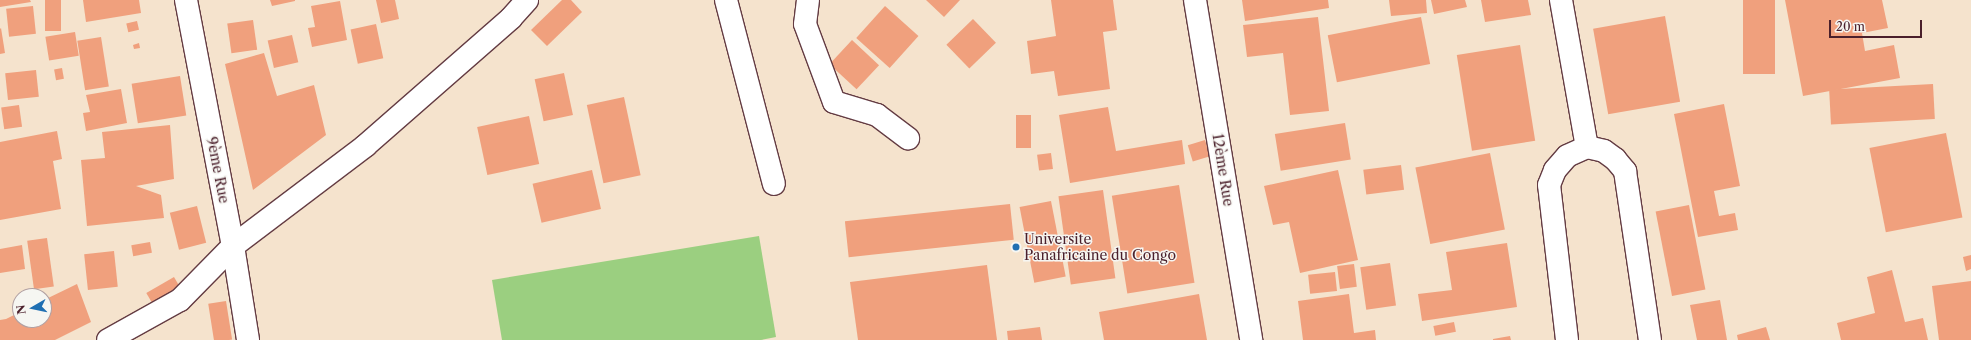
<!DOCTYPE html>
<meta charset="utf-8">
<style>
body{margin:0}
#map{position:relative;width:1971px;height:340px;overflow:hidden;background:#f5e3cd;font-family:"Libre Caslon Text",serif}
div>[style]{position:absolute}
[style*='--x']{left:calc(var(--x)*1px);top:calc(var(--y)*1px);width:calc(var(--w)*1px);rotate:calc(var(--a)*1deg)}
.green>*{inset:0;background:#9bcf80}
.building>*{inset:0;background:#f0a07d;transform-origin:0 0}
.roads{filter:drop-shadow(1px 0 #643c43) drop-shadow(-1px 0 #643c43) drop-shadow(0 1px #643c43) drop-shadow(0 -1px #643c43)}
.minor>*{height:22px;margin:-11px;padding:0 11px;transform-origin:11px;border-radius:11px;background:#fff}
.dots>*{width:11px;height:11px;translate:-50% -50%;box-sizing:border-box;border:2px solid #f6f6f2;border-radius:50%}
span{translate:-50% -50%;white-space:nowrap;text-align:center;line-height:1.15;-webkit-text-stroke:3px #f6f6f2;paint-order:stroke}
.street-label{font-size:14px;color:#4a1f2b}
.poi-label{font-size:14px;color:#4a1f2b}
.left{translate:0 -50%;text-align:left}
.north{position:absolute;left:12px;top:288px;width:40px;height:40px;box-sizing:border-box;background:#f6f6f2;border:1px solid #b1a0a2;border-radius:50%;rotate:261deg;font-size:11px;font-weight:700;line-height:16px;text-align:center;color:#4a1f2b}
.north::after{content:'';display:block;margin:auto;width:14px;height:18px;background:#1f6fb2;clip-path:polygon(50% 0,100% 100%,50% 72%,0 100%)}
.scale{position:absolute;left:1829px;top:20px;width:93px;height:18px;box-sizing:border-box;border:2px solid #4a1f2b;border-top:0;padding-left:5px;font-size:12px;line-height:14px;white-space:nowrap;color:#4a1f2b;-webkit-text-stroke:3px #f6f6f2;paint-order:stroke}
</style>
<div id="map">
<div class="green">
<i style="clip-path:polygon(759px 236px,776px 337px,761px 340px,502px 340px,492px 280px)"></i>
</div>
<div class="building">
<i style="clip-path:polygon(0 0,30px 0,31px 2px,0 7px)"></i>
<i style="left:45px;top:0;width:16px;height:31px"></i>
<i style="clip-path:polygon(83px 0,139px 0,141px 13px,86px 22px)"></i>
<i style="clip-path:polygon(270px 0,295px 0,295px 1px,272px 6px)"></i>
<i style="clip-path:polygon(376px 0,395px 0,399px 19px,381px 23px)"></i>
<i style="clip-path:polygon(562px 0,571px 0,582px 12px,547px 46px,531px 30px)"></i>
<i style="clip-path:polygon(926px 0,960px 0,944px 17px)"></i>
<i style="clip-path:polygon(1051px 0,1113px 0,1117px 30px,1103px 32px,1110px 89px,1058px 96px,1054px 71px,1031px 74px,1027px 41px,1056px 36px)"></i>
<i style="clip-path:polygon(1242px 0,1328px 0,1329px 8px,1245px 21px)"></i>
<i style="clip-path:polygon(1389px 0,1426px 0,1427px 13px,1391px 16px)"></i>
<i style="clip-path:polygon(1431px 0,1465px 0,1467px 7px,1434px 14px)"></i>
<i style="clip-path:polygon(1481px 0,1528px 0,1531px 15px,1485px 22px)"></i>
<i style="left:1743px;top:0;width:32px;height:74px"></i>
<i style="clip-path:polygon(1785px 0,1882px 0,1888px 28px,1862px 33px,1865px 51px,1894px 45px,1900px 78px,1803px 96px)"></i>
<i style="clip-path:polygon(340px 1px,347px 40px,312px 47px,308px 28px,315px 27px,311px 6px)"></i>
<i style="left:33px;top:6px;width:28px;height:27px;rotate:84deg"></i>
<i style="left:885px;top:6px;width:45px;height:43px;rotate:42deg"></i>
<i style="left:1665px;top:16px;width:87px;height:73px;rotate:80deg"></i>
<i style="clip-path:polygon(1318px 17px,1329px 111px,1290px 115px,1283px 53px,1247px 57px,1243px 25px)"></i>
<i style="left:1421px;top:17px;width:48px;height:95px;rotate:79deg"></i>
<i style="left:973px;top:19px;width:33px;height:37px;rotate:46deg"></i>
<i style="left:253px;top:20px;width:30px;height:26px;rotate:82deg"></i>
<i style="left:137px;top:21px;width:9px;height:11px;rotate:77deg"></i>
<i style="left:376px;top:24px;width:35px;height:26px;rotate:78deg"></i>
<i style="clip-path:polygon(1px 28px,5px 53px,0 54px,0 29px)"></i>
<i style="left:75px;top:32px;width:24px;height:30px;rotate:81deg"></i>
<i style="left:292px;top:35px;width:28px;height:25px;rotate:77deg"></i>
<i style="left:101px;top:37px;width:50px;height:24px;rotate:81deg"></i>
<i style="left:852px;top:40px;width:37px;height:33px;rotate:43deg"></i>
<i style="clip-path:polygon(139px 43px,140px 48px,134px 49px,133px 45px)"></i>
<i style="left:1520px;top:45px;width:97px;height:64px;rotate:81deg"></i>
<i style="clip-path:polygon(264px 53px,277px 96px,314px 85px,326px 135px,253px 190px,225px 64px)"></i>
<i style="left:62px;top:68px;width:11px;height:8px;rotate:80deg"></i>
<i style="left:36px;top:70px;width:27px;height:31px;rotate:84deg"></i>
<i style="left:564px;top:73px;width:43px;height:30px;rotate:78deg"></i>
<i style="left:180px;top:76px;width:40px;height:49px;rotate:81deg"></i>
<i style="left:1933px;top:84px;width:35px;height:104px;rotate:87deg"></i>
<i style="clip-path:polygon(121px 89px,127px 123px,86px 131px,83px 113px,90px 112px,86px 95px)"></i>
<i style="left:624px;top:97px;width:80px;height:38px;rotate:78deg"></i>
<i style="clip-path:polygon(1724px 104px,1740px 186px,1714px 191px,1719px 216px,1735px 213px,1738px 230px,1698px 237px,1674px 114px)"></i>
<i style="left:19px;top:105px;width:22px;height:18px;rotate:82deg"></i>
<i style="clip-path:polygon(1108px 107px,1116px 151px,1182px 140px,1185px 164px,1070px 183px,1059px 115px)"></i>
<i style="left:1016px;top:115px;width:15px;height:33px"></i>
<i style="left:529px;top:116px;width:49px;height:53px;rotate:78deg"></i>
<i style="left:1345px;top:123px;width:37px;height:71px;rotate:81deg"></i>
<i style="clip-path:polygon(170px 125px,174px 179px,136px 186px,161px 195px,164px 218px,87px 226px,81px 160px,105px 158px,102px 132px)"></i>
<i style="clip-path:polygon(57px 131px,62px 159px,53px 161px,61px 209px,0 220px,0 142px)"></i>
<i style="left:1946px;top:133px;width:86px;height:78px;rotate:79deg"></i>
<i style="left:1205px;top:140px;width:17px;height:18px;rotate:73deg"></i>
<i style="left:1051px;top:153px;width:16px;height:14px;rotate:83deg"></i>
<i style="left:1490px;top:153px;width:78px;height:76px;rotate:79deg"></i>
<i style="left:1401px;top:165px;width:25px;height:38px;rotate:83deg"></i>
<i style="left:592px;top:170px;width:40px;height:61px;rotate:77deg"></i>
<i style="clip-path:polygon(1338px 170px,1358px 260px,1300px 273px,1289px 222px,1273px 225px,1264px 186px)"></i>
<i style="left:1179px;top:185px;width:99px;height:68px;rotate:81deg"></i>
<i style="left:1103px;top:190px;width:89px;height:45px;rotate:82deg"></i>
<i style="left:1051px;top:201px;width:77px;height:32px;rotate:79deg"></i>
<i style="left:1010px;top:204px;width:36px;height:166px;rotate:84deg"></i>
<i style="left:1689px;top:205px;width:86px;height:34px;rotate:79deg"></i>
<i style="left:197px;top:206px;width:38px;height:28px;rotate:76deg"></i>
<i style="left:47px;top:238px;width:49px;height:20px;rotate:82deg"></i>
<i style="left:150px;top:242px;width:11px;height:19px;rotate:80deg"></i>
<i style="clip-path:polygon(1507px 243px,1517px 307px,1422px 321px,1418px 294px,1452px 290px,1446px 252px)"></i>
<i style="clip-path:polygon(22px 245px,25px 269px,0 273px,0 249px)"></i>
<i style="left:114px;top:251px;width:36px;height:30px;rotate:84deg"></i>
<i style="clip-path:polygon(1971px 255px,1971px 269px,1966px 271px,1963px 257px)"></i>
<i style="left:1390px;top:263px;width:43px;height:30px;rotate:82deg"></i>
<i style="left:1354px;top:264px;width:23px;height:17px;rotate:83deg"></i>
<i style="clip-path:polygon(987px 265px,997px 340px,858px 340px,850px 282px)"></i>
<i style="clip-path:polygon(1892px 270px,1905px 322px,1923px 318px,1928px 340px,1841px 340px,1837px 323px,1875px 313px,1867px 277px)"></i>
<i style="left:1335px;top:272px;width:19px;height:27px;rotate:84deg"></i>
<i style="left:174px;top:277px;width:14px;height:32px;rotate:60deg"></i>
<i style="clip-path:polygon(1971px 281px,1971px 340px,1939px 340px,1932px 286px)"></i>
<i style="clip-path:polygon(77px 284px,91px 322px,55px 340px,0 340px,0 320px,6px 319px,20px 312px,20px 320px,44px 320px,44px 300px)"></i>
<i style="clip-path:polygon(1199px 294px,1207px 340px,1104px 340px,1099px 312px)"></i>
<i style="clip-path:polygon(1349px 294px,1354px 333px,1375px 330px,1376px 340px,1303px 340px,1298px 301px)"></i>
<i style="clip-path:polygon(1720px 300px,1727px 340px,1697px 340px,1690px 305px)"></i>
<i style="left:226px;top:301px;width:39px;height:18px;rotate:81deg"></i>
<i style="left:1454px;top:322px;width:10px;height:21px;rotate:79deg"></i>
<i style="clip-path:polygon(1040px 327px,1042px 340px,1008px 340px,1007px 331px)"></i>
<i style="clip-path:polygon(1766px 327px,1770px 340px,1738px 340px,1737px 335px)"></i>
<i style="clip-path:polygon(1510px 336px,1511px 340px,1493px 340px,1493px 339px)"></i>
</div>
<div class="roads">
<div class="minor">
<i style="--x:186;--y:0;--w:250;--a:79.2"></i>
<i style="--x:233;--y:246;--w:95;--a:80.9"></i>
<i style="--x:726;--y:0;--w:190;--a:75.4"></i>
<i style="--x:808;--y:0;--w:24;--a:97"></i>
<i style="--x:805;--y:24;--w:83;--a:69.6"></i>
<i style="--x:834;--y:102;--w:45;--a:16.8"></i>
<i style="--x:877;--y:115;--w:39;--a:37"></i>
<i style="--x:1195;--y:0;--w:345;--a:80.6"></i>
<i style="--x:1561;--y:0;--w:149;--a:80"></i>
<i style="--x:108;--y:340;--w:82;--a:-29.1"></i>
<i style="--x:180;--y:300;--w:76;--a:-45.5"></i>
<i style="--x:233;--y:246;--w:166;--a:-37.1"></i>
<i style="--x:365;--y:146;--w:194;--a:-41.2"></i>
<i style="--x:511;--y:18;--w:24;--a:-48"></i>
<i style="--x:1567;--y:340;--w:156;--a:-96.6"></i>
<i style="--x:1549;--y:185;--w:16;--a:-68"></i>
<i style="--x:1555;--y:170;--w:18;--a:-49"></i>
<i style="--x:1567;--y:156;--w:22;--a:-24"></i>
<i style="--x:1587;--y:147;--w:17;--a:13"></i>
<i style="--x:1604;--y:151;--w:14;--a:36"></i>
<i style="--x:1615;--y:159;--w:16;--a:50"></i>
<i style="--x:1625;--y:171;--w:171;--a:81.6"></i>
</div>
</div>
<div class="dots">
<i style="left:1016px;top:247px;background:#1f6fb2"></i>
</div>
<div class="street-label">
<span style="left:218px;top:170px;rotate:79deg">9ème Rue</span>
<span style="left:1223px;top:170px;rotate:81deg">12ème Rue</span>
</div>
<div class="poi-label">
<span class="left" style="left:1024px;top:247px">Universite<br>Panafricaine du Congo</span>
</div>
<div class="north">N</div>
<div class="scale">20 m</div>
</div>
